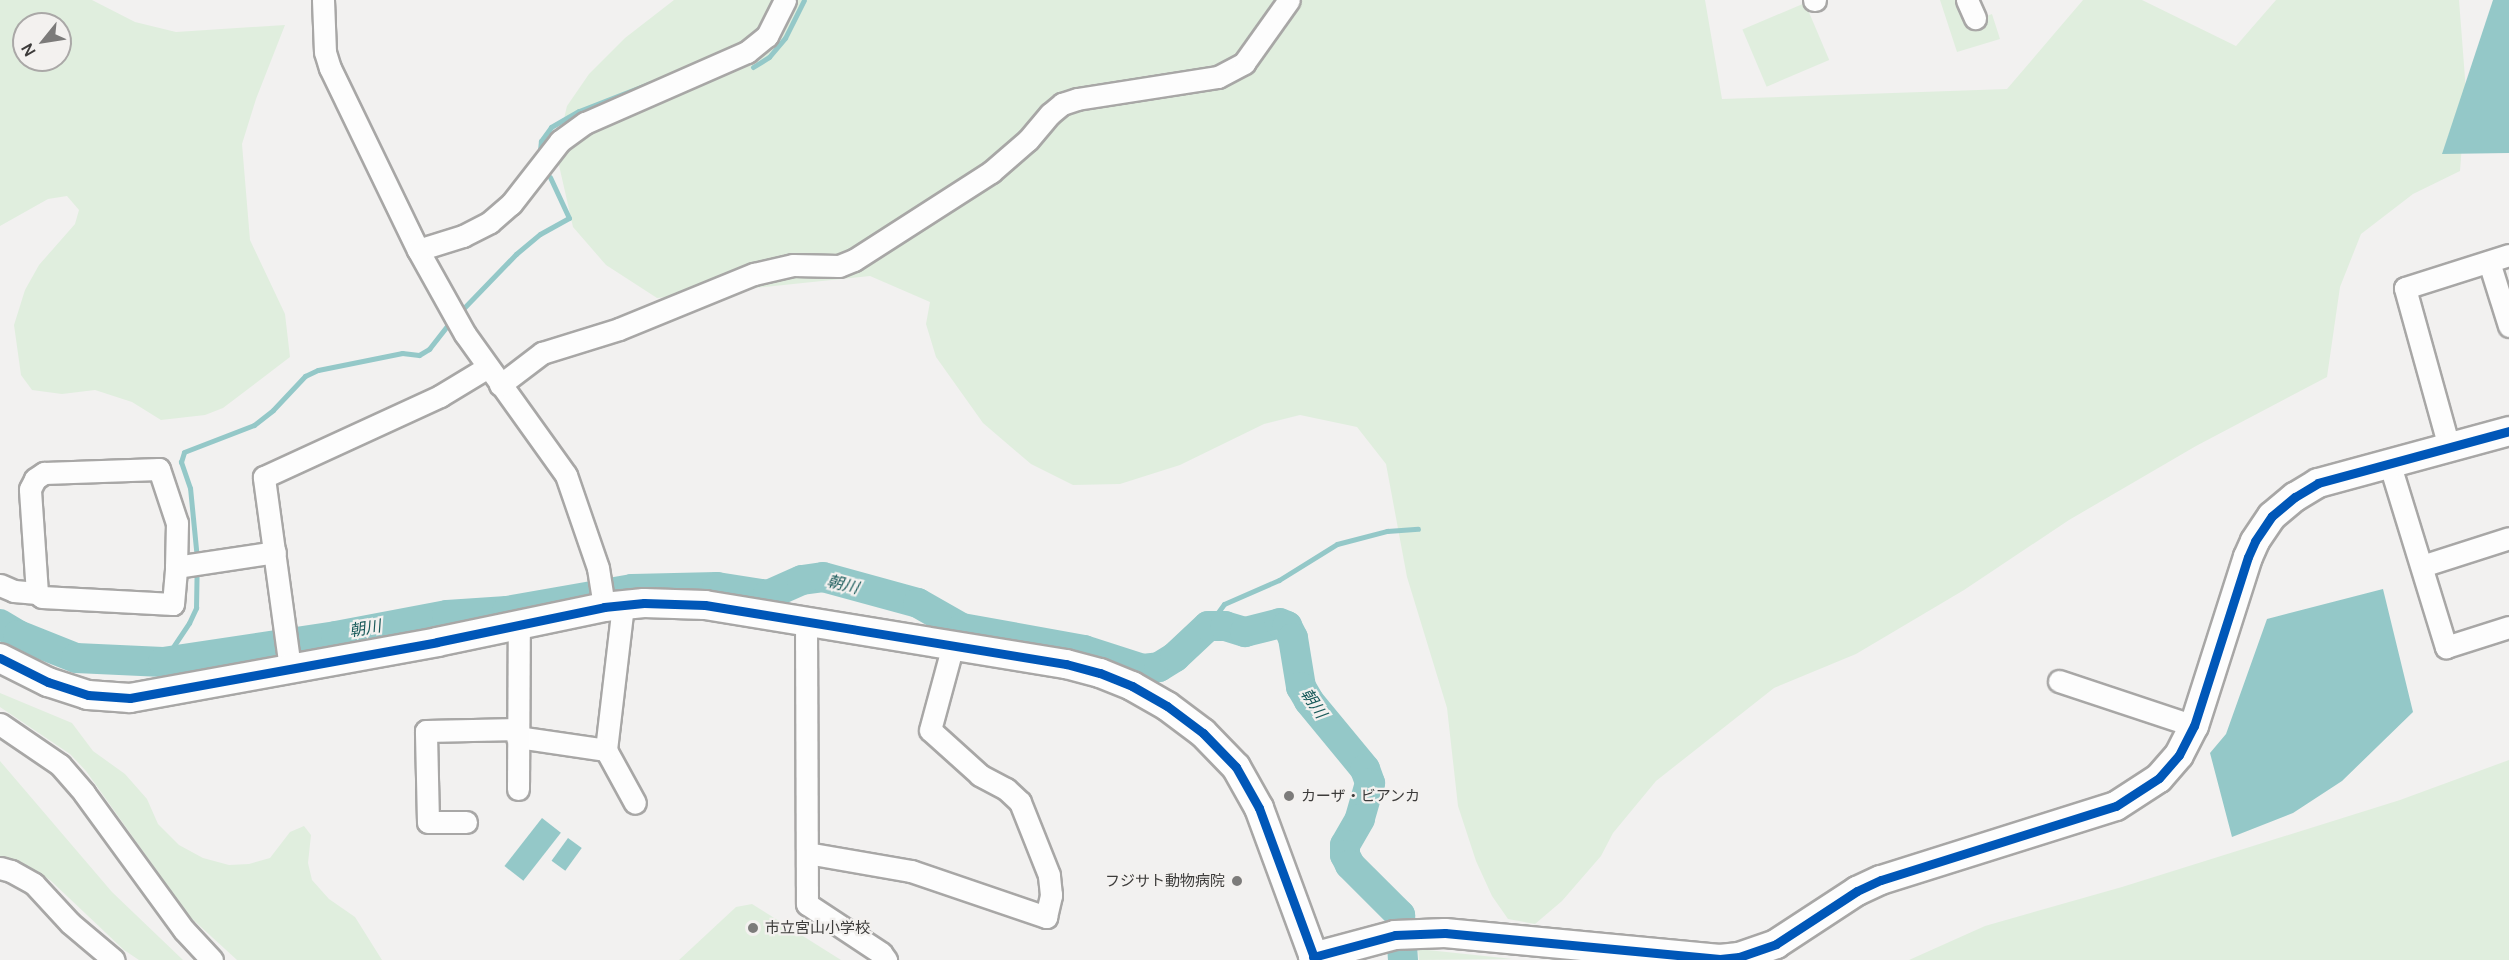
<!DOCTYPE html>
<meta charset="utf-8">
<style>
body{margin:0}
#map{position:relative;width:2509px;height:960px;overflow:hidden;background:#f2f1f0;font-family:Manrope,"Noto Sans JP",sans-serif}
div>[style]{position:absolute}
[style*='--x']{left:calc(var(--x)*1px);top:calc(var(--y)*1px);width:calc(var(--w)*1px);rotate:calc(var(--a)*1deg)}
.green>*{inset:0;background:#e0eede;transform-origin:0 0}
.water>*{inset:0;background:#94c8c8;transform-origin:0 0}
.stream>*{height:5px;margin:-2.5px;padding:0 2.5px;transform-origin:2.5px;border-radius:2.5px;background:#94c8c8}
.river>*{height:30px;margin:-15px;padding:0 15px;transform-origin:15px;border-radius:15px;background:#94c8c8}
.roads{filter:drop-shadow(2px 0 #a8a7a6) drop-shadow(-2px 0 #a8a7a6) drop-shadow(0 2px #a8a7a6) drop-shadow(0 -2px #a8a7a6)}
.street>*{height:21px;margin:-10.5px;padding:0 10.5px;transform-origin:10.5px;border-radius:10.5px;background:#fdfdfd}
.secondary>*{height:28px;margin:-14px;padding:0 14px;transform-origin:14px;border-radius:14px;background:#fdfdfd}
.cycleway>*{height:9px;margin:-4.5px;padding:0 4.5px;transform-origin:4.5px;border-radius:4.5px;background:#0057b8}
.dots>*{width:16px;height:16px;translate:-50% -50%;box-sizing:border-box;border:3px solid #f3f1ef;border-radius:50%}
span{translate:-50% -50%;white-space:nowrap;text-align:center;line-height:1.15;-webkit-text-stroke:4.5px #f3f1ef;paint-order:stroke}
.poi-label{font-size:15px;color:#3c3b3a}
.left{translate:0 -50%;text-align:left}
.right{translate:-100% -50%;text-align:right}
.water-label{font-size:16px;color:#195a5a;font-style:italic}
.north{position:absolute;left:12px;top:12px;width:60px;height:60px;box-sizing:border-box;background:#f3f1ef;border:2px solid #aaa8a7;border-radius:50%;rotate:240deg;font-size:16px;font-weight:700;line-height:24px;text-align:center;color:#3c3b3a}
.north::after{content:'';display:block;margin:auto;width:21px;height:27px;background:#7c7b7a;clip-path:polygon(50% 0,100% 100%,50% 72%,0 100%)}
</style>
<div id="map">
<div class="green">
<i style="clip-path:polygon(evenodd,0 0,92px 0,135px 22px,176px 32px,285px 25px,256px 99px,242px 144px,250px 240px,285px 314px,290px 357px,223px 408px,205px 415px,161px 420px,132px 402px,95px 390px,62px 394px,32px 390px,21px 375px,14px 325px,25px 290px,39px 265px,75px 224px,79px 210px,67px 196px,48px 199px,0 226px,0 0,24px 24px,60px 24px,60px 60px,24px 60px,24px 24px)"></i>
<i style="clip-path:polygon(674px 0,1705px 0,1722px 99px,2007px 89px,2083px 0,2142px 0,2236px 46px,2276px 0,2459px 0,2466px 91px,2460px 171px,2413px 194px,2361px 234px,2340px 287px,2327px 377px,2196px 446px,2069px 520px,1964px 590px,1856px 654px,1774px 688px,1656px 781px,1613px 833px,1601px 856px,1562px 901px,1535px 924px,1508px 919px,1492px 896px,1476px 861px,1458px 806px,1447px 708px,1407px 577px,1386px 464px,1357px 427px,1300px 415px,1264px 424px,1180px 465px,1120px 484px,1073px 485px,1031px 464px,983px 423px,936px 357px,926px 324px,930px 302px,870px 276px,657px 298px,606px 265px,573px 227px,556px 152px,567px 106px,589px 74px,625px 38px)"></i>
<i style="clip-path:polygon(1940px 0,1957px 0,1966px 24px,1992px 14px,2000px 39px,1957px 52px)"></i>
<i style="left:1805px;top:3px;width:62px;height:68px;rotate:67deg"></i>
<i style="clip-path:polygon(0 693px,72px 723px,93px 751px,125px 774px,147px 799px,158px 824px,179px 845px,203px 858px,229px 865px,249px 864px,270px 858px,290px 832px,304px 826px,311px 835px,308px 863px,312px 880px,329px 899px,355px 917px,382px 960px,237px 960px,189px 916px,86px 771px,70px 754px,0 707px)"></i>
<i style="clip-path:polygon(2509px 760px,2509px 960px,1909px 960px,1985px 926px,2122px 887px,2400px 800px)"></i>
<i style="clip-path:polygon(0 761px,112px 892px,183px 960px,139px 960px,124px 950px,50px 880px,5px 856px,0 856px)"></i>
<i style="clip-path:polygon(752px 904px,841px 960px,679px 960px,736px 907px)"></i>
<i style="clip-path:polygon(1418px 949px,1513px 959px,1419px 960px)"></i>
</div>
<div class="water">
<i style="clip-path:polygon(2493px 0,2509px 0,2509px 153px,2442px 154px)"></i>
<i style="clip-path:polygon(2383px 589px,2413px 712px,2342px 781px,2293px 813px,2232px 837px,2210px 753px,2226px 734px,2267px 619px)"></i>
<i style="left:542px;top:818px;width:24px;height:61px;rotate:38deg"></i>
<i style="left:568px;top:838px;width:17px;height:28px;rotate:36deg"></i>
</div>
<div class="stream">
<i style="--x:753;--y:67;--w:19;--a:-32"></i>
<i style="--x:769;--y:57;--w:25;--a:-50"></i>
<i style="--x:785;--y:38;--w:42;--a:-63.4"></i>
<i style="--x:540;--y:150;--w:9;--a:-84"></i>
<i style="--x:541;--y:141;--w:17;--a:-54"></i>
<i style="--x:551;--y:127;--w:32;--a:-30"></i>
<i style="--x:579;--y:111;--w:77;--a:-21.3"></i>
<i style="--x:459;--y:313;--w:82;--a:-46"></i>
<i style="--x:516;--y:254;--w:31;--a:-40"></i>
<i style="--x:540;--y:234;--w:33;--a:-29"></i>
<i style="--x:569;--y:218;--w:45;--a:-114.9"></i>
<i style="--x:197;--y:559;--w:71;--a:-95.6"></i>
<i style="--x:190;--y:488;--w:28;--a:-109"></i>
<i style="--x:181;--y:462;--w:10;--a:-73"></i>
<i style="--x:184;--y:452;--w:75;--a:-21.1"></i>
<i style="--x:254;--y:425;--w:24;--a:-38"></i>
<i style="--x:273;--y:410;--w:47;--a:-46.7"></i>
<i style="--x:305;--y:376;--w:14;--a:-25"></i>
<i style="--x:318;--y:370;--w:86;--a:-11.4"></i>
<i style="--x:402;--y:353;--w:17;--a:7"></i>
<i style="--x:419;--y:355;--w:12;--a:-31"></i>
<i style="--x:429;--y:349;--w:37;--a:-52"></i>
<i style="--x:1208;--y:626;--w:27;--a:-54"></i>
<i style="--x:1224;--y:604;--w:60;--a:-23.6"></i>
<i style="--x:1279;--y:580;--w:68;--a:-31.8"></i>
<i style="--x:1337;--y:544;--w:52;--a:-14.6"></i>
<i style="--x:1387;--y:531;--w:31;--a:-4"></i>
<i style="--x:163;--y:662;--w:47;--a:-56.3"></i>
<i style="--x:189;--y:623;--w:17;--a:-65"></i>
<i style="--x:196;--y:608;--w:39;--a:-89"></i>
</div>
<div class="river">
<i style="--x:0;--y:624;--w:21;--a:31"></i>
<i style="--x:18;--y:635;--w:62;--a:21.6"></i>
<i style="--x:76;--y:658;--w:87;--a:2.6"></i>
<i style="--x:163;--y:662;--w:175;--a:-8.5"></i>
<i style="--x:336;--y:636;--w:113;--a:-10.7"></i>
<i style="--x:447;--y:615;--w:60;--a:-3.8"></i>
<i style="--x:507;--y:611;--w:127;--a:-10"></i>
<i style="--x:632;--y:589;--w:85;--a:-1.3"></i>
<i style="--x:717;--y:587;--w:52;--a:8.9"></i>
<i style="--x:768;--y:595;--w:37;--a:-24"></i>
<i style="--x:802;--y:580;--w:21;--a:-8"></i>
<i style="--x:823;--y:577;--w:98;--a:15.3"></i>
<i style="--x:918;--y:603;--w:51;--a:29.6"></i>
<i style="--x:962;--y:628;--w:124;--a:10.2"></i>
<i style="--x:1084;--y:650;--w:62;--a:17.9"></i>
<i style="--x:1143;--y:669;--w:16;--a:-7"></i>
<i style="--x:1159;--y:667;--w:19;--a:-32"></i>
<i style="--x:1175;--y:657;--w:45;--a:-43.2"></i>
<i style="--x:1208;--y:626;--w:17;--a:0"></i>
<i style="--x:1225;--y:626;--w:21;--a:17"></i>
<i style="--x:1245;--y:632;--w:36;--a:-14"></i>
<i style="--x:1280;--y:623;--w:8;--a:23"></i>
<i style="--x:1287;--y:626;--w:13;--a:63"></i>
<i style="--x:1293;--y:638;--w:50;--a:80.7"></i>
<i style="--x:1301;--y:687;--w:16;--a:60"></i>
<i style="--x:1309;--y:701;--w:88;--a:50.5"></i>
<i style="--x:1365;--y:769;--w:15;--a:70"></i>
<i style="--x:1370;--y:783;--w:37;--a:106"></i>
<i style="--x:1360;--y:819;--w:30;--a:120"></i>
<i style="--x:1345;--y:845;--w:10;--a:90"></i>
<i style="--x:1345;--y:855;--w:11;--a:63"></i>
<i style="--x:1350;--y:865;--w:71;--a:45"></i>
<i style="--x:1400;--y:915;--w:45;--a:86.2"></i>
</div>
<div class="roads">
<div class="street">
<i style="--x:323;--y:0;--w:52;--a:87.8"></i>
<i style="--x:325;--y:52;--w:17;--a:73"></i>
<i style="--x:330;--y:68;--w:202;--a:64.2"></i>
<i style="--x:418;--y:250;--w:96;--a:60.8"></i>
<i style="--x:465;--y:334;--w:173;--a:54.4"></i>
<i style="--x:566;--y:475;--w:98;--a:71"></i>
<i style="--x:598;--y:568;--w:39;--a:81"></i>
<i style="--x:1814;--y:0;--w:1;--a:0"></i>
<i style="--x:1967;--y:0;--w:20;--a:66"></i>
<i style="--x:418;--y:250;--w:47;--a:-17.3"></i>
<i style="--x:463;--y:236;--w:30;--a:-27"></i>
<i style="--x:490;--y:222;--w:28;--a:-41"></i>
<i style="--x:511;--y:204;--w:80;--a:-52.1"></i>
<i style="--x:560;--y:141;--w:31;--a:-36"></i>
<i style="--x:585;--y:123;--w:177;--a:-23.7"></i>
<i style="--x:747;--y:52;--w:26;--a:-39"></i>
<i style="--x:767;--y:36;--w:40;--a:-63.4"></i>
<i style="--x:2489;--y:262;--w:67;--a:72.6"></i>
<i style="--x:500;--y:385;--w:53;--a:-37.3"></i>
<i style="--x:542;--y:353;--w:81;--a:-17.3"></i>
<i style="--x:619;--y:329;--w:146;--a:-22.2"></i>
<i style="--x:754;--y:274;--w:40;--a:-13"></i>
<i style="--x:793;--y:265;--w:46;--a:1.2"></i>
<i style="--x:839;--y:266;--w:16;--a:-22"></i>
<i style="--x:854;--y:260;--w:163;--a:-32.7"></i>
<i style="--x:991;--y:172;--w:49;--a:-40.9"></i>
<i style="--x:1028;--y:140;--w:34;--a:-50"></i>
<i style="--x:1050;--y:114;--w:16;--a:-40"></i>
<i style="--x:1062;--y:104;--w:16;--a:-18"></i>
<i style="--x:1077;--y:99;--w:143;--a:-8.9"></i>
<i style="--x:1218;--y:77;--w:30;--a:-28"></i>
<i style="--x:1244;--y:63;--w:77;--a:-54.5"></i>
<i style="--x:2449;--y:447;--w:165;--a:-105.5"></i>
<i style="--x:2405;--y:288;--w:109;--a:-17.6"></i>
<i style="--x:2389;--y:462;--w:194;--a:72.9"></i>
<i style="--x:2446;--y:647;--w:66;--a:-17.6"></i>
<i style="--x:2422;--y:566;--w:91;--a:-17.8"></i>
<i style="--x:0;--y:585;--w:15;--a:23"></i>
<i style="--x:14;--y:591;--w:23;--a:5"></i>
<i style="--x:37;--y:593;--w:104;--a:-93.9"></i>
<i style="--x:30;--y:489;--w:11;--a:-63"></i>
<i style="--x:35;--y:479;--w:11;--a:-34"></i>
<i style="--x:44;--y:473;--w:115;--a:-2"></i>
<i style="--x:159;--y:469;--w:57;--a:71.6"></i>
<i style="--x:177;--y:523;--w:44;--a:91.3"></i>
<i style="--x:176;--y:567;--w:100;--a:-8.6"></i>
<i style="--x:37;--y:593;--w:6;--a:39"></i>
<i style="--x:42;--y:597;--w:131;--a:3.1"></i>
<i style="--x:173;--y:604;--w:37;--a:-85"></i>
<i style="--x:623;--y:605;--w:146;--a:96.7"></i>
<i style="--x:606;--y:750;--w:60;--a:61.3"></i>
<i style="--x:806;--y:622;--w:282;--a:89.8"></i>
<i style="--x:807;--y:904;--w:89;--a:33.5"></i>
<i style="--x:881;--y:953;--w:9;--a:54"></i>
<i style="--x:290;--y:668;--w:193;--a:-97.8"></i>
<i style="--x:264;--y:477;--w:194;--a:-24.7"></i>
<i style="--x:440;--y:396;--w:56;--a:-31.1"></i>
<i style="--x:2059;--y:681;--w:142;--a:18.4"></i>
<i style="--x:0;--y:724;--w:73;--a:34.3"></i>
<i style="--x:60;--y:765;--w:37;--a:49"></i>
<i style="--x:84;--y:793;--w:170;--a:53.9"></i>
<i style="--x:184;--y:930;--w:41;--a:47"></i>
<i style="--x:517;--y:737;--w:90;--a:8.3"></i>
<i style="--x:518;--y:789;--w:164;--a:-89.7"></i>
<i style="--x:466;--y:822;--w:38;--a:180"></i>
<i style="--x:428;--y:822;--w:91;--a:-91.3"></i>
<i style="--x:426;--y:731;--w:92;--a:-1.2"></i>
<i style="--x:807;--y:853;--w:106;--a:9.8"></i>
<i style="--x:911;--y:871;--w:143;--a:18.8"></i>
<i style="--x:1046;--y:917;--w:23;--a:-77"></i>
<i style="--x:1051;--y:895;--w:20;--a:-96"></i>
<i style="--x:1049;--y:875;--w:79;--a:-111.7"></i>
<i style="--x:1020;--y:802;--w:19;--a:-137"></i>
<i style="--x:1006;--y:789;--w:30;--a:-152"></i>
<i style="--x:980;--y:775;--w:67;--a:-138"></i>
<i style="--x:930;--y:730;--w:88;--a:-74.9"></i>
<i style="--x:0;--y:868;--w:11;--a:15"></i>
<i style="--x:11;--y:871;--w:26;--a:29"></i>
<i style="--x:34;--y:884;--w:53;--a:47.3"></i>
<i style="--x:70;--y:923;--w:57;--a:40.1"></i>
</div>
<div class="secondary">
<i style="--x:0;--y:658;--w:54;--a:26.6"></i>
<i style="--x:48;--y:682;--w:42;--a:18"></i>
<i style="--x:88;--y:695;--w:42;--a:4.1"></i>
<i style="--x:130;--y:698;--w:312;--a:-10.3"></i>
<i style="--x:437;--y:642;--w:171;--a:-11.8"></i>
<i style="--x:604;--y:607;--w:40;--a:-5.7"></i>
<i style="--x:644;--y:603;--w:61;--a:1.9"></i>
<i style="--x:705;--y:605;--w:366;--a:9.3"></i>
<i style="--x:1066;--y:664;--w:35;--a:15"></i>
<i style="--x:1100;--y:673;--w:35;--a:22"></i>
<i style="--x:1132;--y:686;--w:40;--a:29.7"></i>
<i style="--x:1167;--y:706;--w:45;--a:36.9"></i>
<i style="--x:1203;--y:733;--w:47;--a:45.9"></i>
<i style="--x:1236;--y:767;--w:47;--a:60.7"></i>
<i style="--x:1259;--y:808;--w:162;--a:69.8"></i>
<i style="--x:1313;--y:957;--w:85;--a:-15"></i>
<i style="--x:1395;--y:935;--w:50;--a:-2.3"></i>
<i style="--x:1445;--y:933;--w:276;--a:5.4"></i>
<i style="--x:1720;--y:959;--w:19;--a:-6"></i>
<i style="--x:1739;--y:957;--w:39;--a:-19"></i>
<i style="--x:1776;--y:944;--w:97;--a:-33.2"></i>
<i style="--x:1857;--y:891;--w:26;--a:-25"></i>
<i style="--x:1881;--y:880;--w:246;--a:-17.5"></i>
<i style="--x:2116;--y:806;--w:51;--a:-33.1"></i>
<i style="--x:2159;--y:778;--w:30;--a:-49"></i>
<i style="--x:2179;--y:755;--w:33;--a:-63"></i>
<i style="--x:2194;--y:726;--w:177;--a:-72.3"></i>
<i style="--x:2248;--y:557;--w:17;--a:-66"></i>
<i style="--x:2255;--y:541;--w:30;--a:-56"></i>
<i style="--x:2272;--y:516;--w:30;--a:-40"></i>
<i style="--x:2295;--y:497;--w:27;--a:-31"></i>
<i style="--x:2318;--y:483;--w:198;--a:-15.2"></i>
</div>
</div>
<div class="cycleway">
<i style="--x:0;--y:658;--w:54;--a:26.6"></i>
<i style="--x:48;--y:682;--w:42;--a:18"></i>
<i style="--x:88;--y:695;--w:42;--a:4.1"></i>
<i style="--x:130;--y:698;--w:312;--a:-10.3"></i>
<i style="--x:437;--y:642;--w:171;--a:-11.8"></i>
<i style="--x:604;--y:607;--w:40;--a:-5.7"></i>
<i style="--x:644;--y:603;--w:61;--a:1.9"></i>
<i style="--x:705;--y:605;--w:366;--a:9.3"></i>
<i style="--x:1066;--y:664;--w:35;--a:15"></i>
<i style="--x:1100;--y:673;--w:35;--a:22"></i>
<i style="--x:1132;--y:686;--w:40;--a:29.7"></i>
<i style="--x:1167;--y:706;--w:45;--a:36.9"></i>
<i style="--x:1203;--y:733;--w:47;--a:45.9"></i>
<i style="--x:1236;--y:767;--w:47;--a:60.7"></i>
<i style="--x:1259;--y:808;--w:162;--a:69.8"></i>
<i style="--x:1313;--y:957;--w:85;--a:-15"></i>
<i style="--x:1395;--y:935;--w:50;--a:-2.3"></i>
<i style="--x:1445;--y:933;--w:276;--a:5.4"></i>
<i style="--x:1720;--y:959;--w:19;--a:-6"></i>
<i style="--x:1739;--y:957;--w:39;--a:-19"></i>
<i style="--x:1776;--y:944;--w:97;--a:-33.2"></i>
<i style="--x:1857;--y:891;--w:26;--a:-25"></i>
<i style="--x:1881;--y:880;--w:246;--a:-17.5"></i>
<i style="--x:2116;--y:806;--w:51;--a:-33.1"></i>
<i style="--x:2159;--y:778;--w:30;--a:-49"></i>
<i style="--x:2179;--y:755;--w:33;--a:-63"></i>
<i style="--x:2194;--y:726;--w:177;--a:-72.3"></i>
<i style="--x:2248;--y:557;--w:17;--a:-66"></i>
<i style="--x:2255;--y:541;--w:30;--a:-56"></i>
<i style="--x:2272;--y:516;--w:30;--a:-40"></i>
<i style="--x:2295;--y:497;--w:27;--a:-31"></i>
<i style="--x:2318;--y:483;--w:198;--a:-15.2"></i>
</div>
<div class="dots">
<i style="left:1289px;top:796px;background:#7c7b7a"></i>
<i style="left:1237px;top:881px;background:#7c7b7a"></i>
<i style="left:753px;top:928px;background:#7c7b7a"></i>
</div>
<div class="poi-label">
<span class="left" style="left:1301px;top:796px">カーザ・ビアンカ</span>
<span class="right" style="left:1225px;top:881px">フジサト動物病院</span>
<span class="left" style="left:765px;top:928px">市立宮山小学校</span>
</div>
<div class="water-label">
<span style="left:843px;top:584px;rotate:14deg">朝川</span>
<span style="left:365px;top:628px;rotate:-10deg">朝川</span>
<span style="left:1314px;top:703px;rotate:56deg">朝川</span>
</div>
<div class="north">N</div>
</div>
